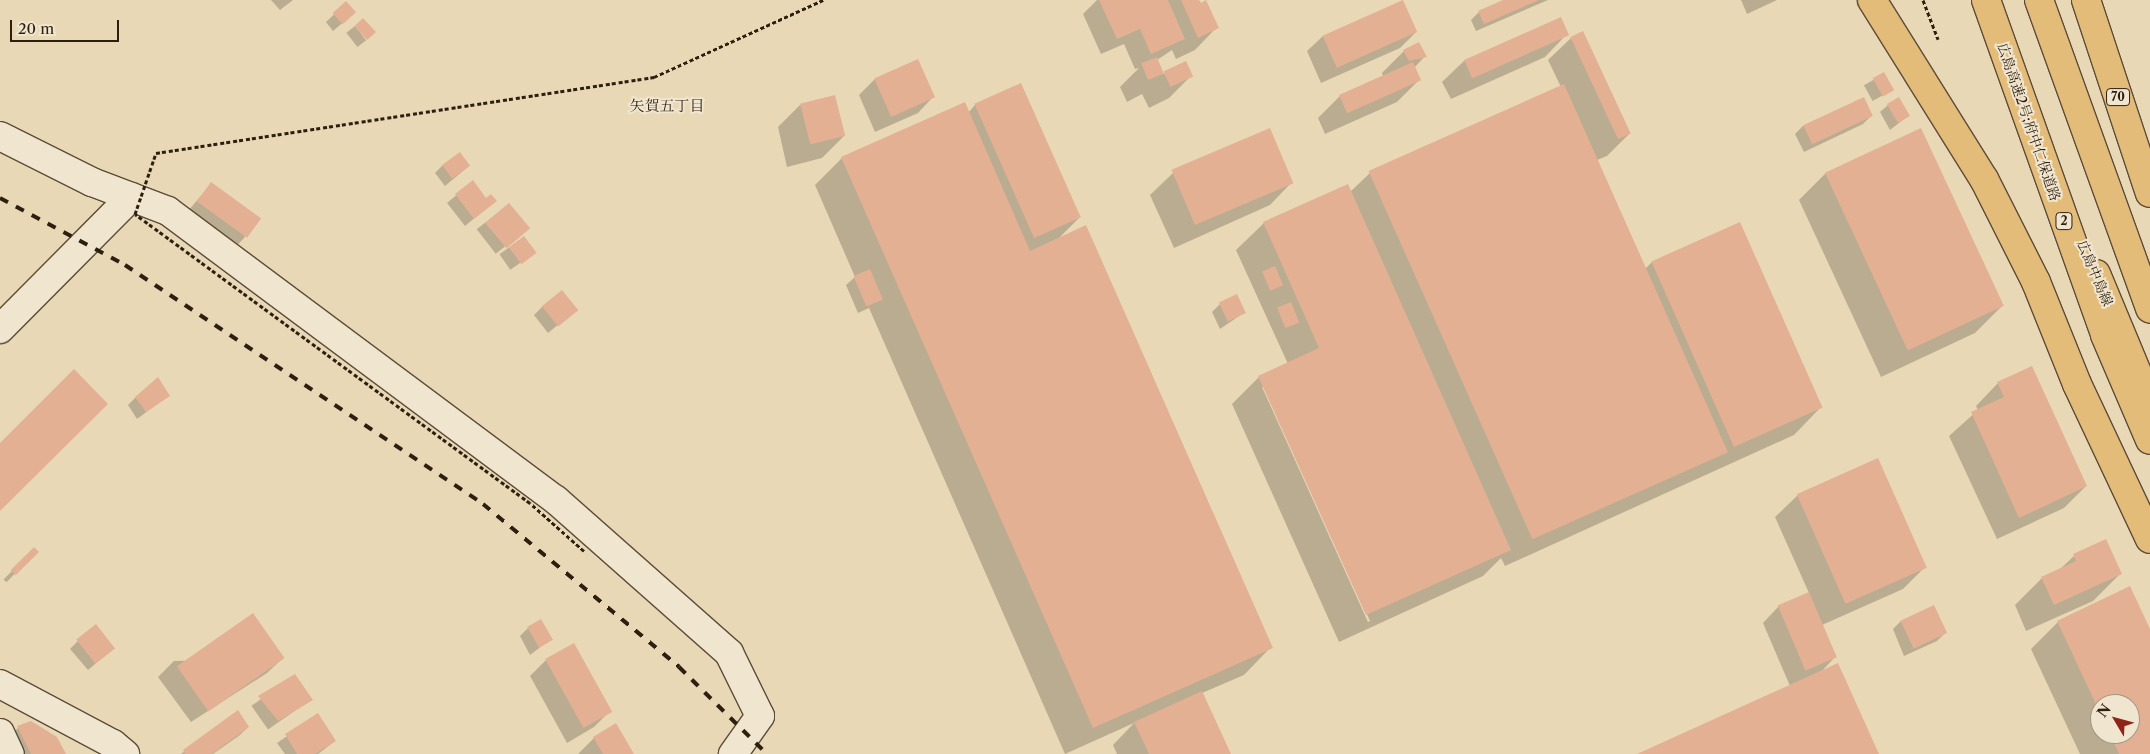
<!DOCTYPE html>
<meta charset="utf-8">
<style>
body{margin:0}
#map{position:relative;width:2150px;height:754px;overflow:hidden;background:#e8d8b5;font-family:"Libre Caslon Text","Noto Serif JP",serif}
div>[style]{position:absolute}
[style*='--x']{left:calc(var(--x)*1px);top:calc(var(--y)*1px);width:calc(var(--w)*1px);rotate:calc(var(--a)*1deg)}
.shadow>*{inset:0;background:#0003;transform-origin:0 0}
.building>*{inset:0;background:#e4b093;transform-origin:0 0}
.path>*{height:3px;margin-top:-1.5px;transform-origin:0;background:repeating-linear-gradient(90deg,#2d1e10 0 4px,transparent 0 6.5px)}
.roads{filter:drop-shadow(1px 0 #5c4c39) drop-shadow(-1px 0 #5c4c39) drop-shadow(0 1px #5c4c39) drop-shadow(0 -1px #5c4c39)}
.street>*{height:28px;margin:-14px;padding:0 14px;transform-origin:14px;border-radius:14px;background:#f0e6cf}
.primary>*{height:28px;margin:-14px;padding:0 14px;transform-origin:14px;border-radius:14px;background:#e4bc7a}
.highway>*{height:28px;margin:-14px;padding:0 14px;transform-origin:14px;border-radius:14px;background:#e4bc7a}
.rail>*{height:4px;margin-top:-2px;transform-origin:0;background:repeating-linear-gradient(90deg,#2d1e10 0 9px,transparent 0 18px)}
.path-bridge>*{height:3px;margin-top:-1.5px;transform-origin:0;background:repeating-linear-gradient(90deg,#2d1e10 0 4px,transparent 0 6.5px)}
span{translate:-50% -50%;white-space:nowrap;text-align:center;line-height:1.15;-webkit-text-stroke:4px #f0e6cf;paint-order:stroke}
.shield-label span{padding:1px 4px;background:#f0e6cf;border:1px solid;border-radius:4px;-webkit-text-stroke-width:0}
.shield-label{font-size:12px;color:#2d1e10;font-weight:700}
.street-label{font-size:14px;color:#2d1e10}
.neighbourhood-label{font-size:15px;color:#2d1e10}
.north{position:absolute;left:2090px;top:694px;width:50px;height:50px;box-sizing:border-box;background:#f0e6cf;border:1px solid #a29683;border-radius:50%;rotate:307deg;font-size:14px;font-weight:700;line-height:20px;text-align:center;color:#2d1e10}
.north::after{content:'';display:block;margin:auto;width:18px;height:22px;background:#8f2418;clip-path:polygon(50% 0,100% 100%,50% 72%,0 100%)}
.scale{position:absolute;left:10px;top:20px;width:109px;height:22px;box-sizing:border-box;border:2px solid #2d1e10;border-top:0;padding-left:6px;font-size:15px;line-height:18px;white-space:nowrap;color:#2d1e10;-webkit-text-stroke:4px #f0e6cf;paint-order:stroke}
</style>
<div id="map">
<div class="shadow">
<i style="clip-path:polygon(271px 0,293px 0,280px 10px)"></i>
<i style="clip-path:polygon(1097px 0,1198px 0,1217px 27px,1195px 50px,1176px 59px,1172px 50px,1157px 60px,1163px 74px,1191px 76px,1169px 98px,1149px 108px,1142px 94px,1127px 102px,1120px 87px,1139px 68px,1135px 69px,1124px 44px,1101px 54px,1083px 14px)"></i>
<i style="clip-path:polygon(1506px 0,1548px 0,1476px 31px,1471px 20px,1479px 12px)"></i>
<i style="clip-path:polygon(1741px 0,1777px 0,1747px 14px)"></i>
<i style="clip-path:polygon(346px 3px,346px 20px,333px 31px,326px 22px)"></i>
<i style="left:355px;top:26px;width:18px;height:11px;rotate:52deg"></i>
<i style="clip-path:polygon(1416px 32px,1400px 48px,1321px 83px,1307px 51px,1323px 36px)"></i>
<i style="clip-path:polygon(1567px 34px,1545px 57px,1451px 99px,1442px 82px,1465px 60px)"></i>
<i style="clip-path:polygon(evenodd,1571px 38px,1629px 134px,1607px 156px,1597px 160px,1645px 269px,1652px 262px,1821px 407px,1794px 435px,1505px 566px,1501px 558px,1483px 576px,1339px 642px,1232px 404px,1259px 377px,1288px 364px,1236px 250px,1264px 223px,1350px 192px,1370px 173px,1561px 87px,1548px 60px,1571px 38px,1262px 387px,1265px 387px,1370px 621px,1368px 622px,1262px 387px)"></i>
<i style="clip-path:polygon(1404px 51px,1425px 56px,1414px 68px,1419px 80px,1397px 102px,1325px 134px,1318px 118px,1340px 96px,1383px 76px,1382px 73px)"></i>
<i style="left:1884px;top:74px;width:18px;height:23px;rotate:61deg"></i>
<i style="clip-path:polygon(875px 79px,933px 97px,918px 113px,875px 132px,859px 95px)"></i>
<i style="clip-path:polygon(1020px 85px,1079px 218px,1057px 240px,1271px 647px,1244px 675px,1202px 693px,1230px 754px,1117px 754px,1113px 745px,1134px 723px,1065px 754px,869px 308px,858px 313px,846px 285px,855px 277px,815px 185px,842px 158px,968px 113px,975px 105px)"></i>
<i style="clip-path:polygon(1863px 99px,1871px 116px,1863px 124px,1804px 152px,1795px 134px,1803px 126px)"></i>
<i style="clip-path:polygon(800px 105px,844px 136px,822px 158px,787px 167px,778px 127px)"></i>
<i style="clip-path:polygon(1888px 105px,1908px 116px,1890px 130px,1880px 112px)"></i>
<i style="clip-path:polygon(443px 165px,469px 166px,445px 186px,435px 173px)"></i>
<i style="clip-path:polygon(1173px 173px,1292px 182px,1270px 205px,1174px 248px,1150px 195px)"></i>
<i style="clip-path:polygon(1826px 173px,2002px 306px,1975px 333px,1881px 377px,1799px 200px)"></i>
<i style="clip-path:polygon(472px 182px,486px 199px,495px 201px,465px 226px,447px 203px)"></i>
<i style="clip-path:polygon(211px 184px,245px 237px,230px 253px,182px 218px)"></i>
<i style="left:509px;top:204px;width:31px;height:41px;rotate:52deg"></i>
<i style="left:524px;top:237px;width:19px;height:30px;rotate:55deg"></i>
<i style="clip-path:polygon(1220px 304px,1245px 312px,1220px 329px,1212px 312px)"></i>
<i style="clip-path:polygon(542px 307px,576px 310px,548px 333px,534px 315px)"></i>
<i style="clip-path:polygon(1998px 383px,2086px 486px,2064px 508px,1997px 539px,1949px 436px,1978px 410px,1976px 406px)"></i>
<i style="clip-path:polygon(168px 396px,137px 419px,128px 405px,136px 397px)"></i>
<i style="clip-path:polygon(1798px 495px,1925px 567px,1903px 589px,1822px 625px,1836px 656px,1821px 672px,1878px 754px,1640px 754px,1790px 686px,1763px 623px,1778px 607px,1809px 593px,1775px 517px)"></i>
<i style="left:34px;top:549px;width:4px;height:43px;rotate:45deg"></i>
<i style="clip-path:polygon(2074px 556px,2120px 574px,2093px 601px,2026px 631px,2015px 605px,2042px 578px,2058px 571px)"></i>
<i style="clip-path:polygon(1901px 621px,1945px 633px,1937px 641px,1904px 656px,1893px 629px)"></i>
<i style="clip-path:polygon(evenodd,2058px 622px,2150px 632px,2150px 754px,2080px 754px,2031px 649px,2058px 622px,2100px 704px,2130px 704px,2130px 734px,2100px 734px,2100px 704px)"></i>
<i style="clip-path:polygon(528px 628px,551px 639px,530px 655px,520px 636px)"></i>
<i style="clip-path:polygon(78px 641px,114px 648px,88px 670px,70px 649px)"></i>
<i style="clip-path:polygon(283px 658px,267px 673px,191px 722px,158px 677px,174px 661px)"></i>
<i style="clip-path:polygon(546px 660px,610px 711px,594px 727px,567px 743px,530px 676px)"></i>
<i style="left:294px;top:676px;width:29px;height:52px;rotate:55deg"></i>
<i style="clip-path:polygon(238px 712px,248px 727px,240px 735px,213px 754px,181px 754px)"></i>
<i style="clip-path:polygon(318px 715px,335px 741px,318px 754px,285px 754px,277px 743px)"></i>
<i style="clip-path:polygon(31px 722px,64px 754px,19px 754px,10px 735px,18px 728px)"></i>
<i style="clip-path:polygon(594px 738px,632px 754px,578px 754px)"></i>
</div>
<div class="building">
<i style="clip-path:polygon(1099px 0,1168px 0,1185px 39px,1151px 54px,1140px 29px,1117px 39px)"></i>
<i style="clip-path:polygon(1181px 0,1199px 0,1201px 3px,1206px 0,1219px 28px,1198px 38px)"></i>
<i style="left:1403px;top:0;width:35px;height:88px;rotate:66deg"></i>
<i style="clip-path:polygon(1503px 0,1539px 0,1484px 24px,1478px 11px)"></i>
<i style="left:346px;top:1px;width:15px;height:18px;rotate:48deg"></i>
<i style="left:1561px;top:17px;width:20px;height:106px;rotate:66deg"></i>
<i style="left:363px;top:18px;width:19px;height:12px;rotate:47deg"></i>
<i style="left:1583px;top:31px;width:113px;height:14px;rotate:65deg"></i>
<i style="clip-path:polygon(1419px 42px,1427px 57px,1409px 61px,1403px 50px)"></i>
<i style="left:1157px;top:57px;width:18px;height:17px;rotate:68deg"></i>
<i style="left:918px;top:59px;width:42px;height:48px;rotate:66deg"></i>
<i style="left:1186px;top:61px;width:17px;height:25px;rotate:65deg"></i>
<i style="left:1413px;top:62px;width:20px;height:81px;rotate:66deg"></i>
<i style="left:1884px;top:72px;width:21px;height:13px;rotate:61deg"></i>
<i style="left:1021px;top:83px;width:147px;height:51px;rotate:66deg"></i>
<i style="left:1564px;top:84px;width:403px;height:214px;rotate:66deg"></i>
<i style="left:835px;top:95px;width:42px;height:36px;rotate:76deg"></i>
<i style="left:1864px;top:97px;width:21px;height:67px;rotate:65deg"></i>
<i style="left:1899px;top:97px;width:22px;height:14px;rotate:60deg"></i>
<i style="clip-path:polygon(965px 102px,1030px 251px,1086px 225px,1273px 648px,1093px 728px,841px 157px)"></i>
<i style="left:1270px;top:128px;width:60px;height:107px;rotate:67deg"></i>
<i style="left:1921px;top:128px;width:196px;height:106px;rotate:65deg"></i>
<i style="left:460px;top:152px;width:17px;height:22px;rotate:54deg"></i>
<i style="clip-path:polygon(473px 180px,486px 198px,491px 194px,497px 201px,474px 219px,455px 194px)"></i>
<i style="left:211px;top:182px;width:62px;height:24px;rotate:36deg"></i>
<i style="clip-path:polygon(1348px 184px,1511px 550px,1366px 615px,1258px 376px,1319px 348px,1263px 222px)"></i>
<i style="left:509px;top:203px;width:33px;height:31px;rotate:50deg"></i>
<i style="left:1740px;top:222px;width:203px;height:97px;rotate:66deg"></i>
<i style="left:524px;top:236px;width:21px;height:19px;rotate:53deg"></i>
<i style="left:1275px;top:266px;width:21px;height:14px;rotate:67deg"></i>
<i style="left:870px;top:269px;width:33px;height:18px;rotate:67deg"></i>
<i style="left:562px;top:290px;width:26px;height:26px;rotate:51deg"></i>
<i style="left:1237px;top:294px;width:21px;height:20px;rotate:65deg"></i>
<i style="left:1291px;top:302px;width:22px;height:15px;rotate:68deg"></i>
<i style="clip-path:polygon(2032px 366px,2087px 486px,2019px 518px,1971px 412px,2004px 397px,1997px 382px)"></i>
<i style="clip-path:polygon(74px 369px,108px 404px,0 511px,0 443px)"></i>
<i style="clip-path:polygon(158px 377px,170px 396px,146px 412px,135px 397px)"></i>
<i style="left:1878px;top:458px;width:120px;height:89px;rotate:66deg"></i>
<i style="clip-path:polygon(2106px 539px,2122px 574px,2054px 605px,2041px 577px,2076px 561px,2073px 554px)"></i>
<i style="left:34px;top:547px;width:7px;height:33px;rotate:45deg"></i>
<i style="clip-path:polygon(2130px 586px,2150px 629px,2150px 754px,2119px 754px,2110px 734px,2130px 734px,2130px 704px,2100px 704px,2100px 713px,2057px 621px)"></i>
<i style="left:1809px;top:592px;width:71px;height:34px;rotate:67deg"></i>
<i style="left:1934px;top:605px;width:31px;height:37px;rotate:65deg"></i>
<i style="left:253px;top:613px;width:55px;height:93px;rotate:55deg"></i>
<i style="left:541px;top:619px;width:24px;height:16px;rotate:60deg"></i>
<i style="left:96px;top:624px;width:31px;height:25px;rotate:52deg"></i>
<i style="left:574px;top:643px;width:79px;height:33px;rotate:61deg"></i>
<i style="clip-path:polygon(1838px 663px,1879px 754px,1637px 754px)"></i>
<i style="clip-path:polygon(295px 674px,313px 700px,278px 721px,258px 696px)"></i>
<i style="clip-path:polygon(1202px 691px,1231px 754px,1149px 754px,1134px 722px)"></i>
<i style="clip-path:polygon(238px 710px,249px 727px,212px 754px,185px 754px,183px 750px)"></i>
<i style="clip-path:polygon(318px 713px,336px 741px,315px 754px,297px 754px,285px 734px)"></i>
<i style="clip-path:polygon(31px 721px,57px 737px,66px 754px,31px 754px,17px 726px)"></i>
<i style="clip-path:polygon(616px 723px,634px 754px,603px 754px,593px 737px)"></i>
</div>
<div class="path">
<i style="--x:1923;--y:0;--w:42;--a:69"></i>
</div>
<div class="roads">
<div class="street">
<i style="--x:0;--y:136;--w:103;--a:26.6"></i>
<i style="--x:92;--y:182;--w:81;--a:20.9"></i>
<i style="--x:168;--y:211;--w:484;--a:36.7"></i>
<i style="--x:556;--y:500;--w:231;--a:41.5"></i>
<i style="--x:729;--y:653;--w:70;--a:63.8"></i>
<i style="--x:760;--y:716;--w:47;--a:125.4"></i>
<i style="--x:0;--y:329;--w:186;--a:-45.2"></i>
<i style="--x:0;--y:684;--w:128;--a:28"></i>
<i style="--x:113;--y:744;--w:16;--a:40"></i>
<i style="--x:0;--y:733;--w:23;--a:65"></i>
</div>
<div class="primary">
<i style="--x:2086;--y:0;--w:203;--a:71.7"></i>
<i style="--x:2096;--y:274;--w:141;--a:67.4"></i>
</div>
<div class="highway">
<i style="--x:1872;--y:0;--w:211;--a:58"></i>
<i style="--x:1984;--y:179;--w:115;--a:63.2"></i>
<i style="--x:2036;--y:282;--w:110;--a:68.1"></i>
<i style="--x:2077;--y:384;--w:171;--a:64.8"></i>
<i style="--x:1986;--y:0;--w:356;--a:70.4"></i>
<i style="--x:2105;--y:335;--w:114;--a:66.8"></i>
<i style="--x:2039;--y:0;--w:328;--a:70.2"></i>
</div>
</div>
<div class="rail">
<i style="--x:0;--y:198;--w:142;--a:28.2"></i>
<i style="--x:125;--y:265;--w:430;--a:33.7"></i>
<i style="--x:483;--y:504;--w:255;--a:39.7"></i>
<i style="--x:679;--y:667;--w:124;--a:44.7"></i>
</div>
<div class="path-bridge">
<i style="--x:584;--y:551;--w:72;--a:-138.4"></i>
<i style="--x:530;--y:503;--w:489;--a:-143.8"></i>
<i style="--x:135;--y:214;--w:65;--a:-71"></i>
<i style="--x:156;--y:153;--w:504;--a:-8.68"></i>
<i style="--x:654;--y:77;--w:186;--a:-24.5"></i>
</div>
<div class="shield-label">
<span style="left:2118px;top:97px">70</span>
<span style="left:2064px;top:221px">2</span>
</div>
<div class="street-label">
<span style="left:2029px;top:122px;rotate:71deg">広島高速2号;府中仁保道路</span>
<span style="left:2095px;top:273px;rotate:67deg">広島中島線</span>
</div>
<div class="neighbourhood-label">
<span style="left:667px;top:106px">矢賀五丁目</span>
</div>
<div class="north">N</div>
<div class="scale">20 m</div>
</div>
